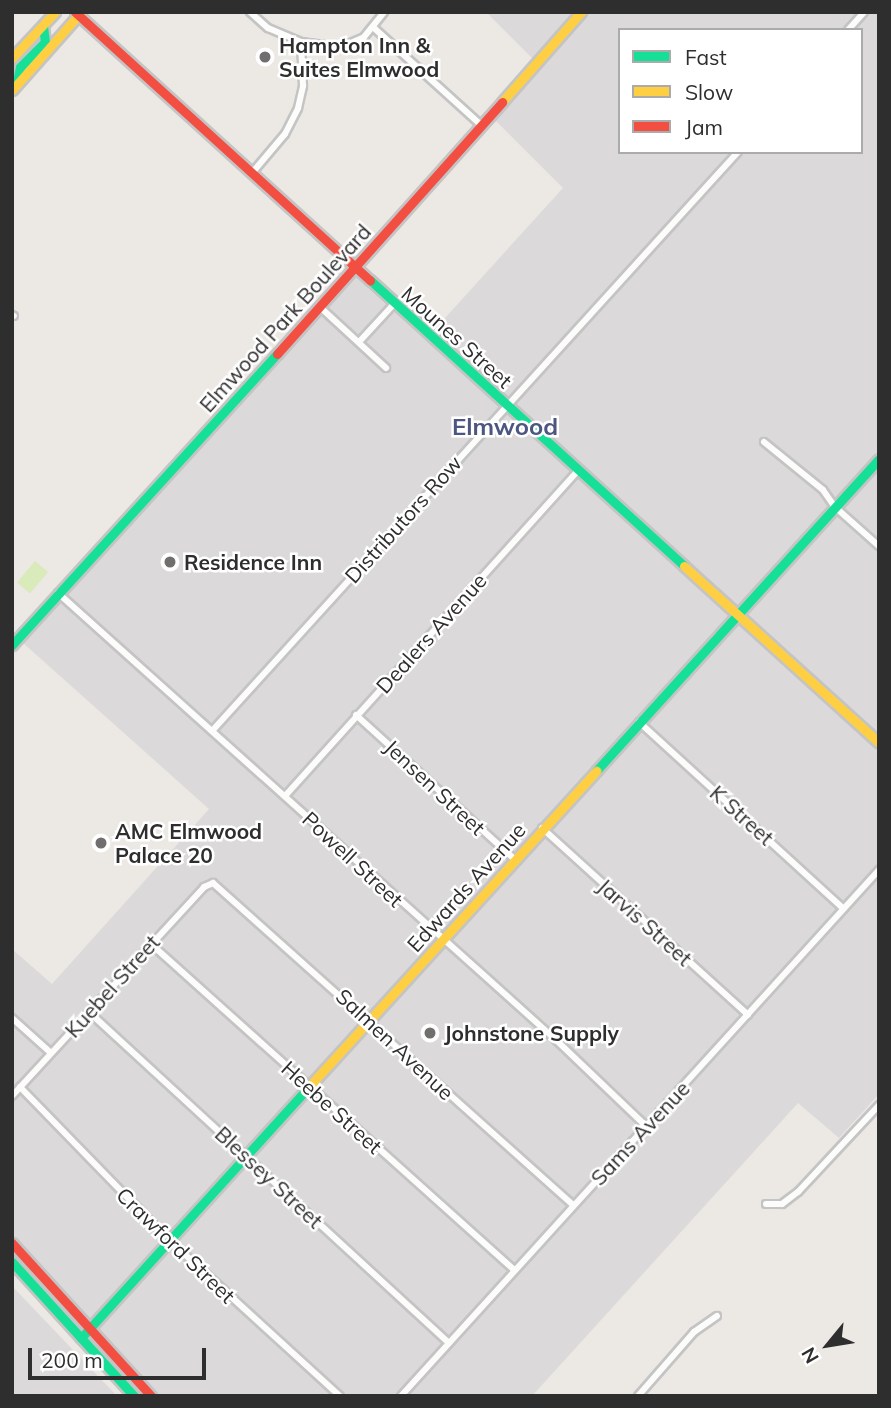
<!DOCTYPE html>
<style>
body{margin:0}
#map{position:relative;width:891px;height:1408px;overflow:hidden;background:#ece8e4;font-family:Mulish,sans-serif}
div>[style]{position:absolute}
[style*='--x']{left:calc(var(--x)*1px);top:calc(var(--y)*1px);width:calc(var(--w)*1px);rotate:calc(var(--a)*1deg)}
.industrial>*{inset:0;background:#dcd9db}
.pitch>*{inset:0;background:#d9eabb;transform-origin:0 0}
.roads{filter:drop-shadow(2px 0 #c5c4c5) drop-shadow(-2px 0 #c5c4c5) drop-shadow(0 2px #c5c4c5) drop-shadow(0 -2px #c5c4c5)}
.street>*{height:6px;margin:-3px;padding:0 3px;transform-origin:3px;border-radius:3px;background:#fcfcfb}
.fast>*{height:9px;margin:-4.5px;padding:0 4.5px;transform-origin:4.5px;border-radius:4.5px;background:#16e098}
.slow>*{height:9px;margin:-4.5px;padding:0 4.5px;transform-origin:4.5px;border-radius:4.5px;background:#ffcf43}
.jam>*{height:9px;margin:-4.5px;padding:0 4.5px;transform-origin:4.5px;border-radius:4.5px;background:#f24e42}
.dots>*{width:19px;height:19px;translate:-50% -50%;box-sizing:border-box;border:4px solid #fff;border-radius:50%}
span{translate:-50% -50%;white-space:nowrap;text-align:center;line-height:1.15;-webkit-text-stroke:5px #fff;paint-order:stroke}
.poi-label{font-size:21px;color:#2e2e2e;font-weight:700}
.left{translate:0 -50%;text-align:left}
.street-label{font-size:21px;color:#2e2e2e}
.quarter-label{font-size:24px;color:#4d5680;font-weight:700}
.frame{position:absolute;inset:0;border:14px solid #2e2e2e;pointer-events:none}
.legend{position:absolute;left:618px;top:28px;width:245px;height:126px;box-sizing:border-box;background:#fff;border:2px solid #ababab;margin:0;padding:9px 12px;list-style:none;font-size:21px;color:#2e2e2e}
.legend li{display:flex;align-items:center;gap:14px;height:35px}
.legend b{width:35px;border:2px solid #ababab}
.north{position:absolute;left:793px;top:1310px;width:70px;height:70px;-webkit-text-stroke:5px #fff;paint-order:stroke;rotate:240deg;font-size:19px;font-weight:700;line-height:28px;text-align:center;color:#2e2e2e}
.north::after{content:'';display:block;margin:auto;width:24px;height:32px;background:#2e2e2e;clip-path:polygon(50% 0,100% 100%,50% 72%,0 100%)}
.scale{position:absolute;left:28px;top:1348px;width:178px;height:32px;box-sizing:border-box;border:4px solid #2e2e2e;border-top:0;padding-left:9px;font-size:21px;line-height:24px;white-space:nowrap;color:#2e2e2e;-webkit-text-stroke:5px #fff;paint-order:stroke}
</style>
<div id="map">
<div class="industrial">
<i style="clip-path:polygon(evenodd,486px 12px,879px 12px,879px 1094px,839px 1138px,798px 1103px,532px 1396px,157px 1396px,12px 1235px,12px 949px,52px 984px,209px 809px,22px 642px,353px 275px,425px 340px,563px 188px,494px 119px,540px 66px,486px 12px,620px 30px,861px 30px,861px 152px,620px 152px,620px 30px)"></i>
<i style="clip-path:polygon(12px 1286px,117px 1396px,12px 1396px)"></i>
</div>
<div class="pitch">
<i style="left:35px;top:561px;width:17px;height:28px;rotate:40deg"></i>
</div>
<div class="roads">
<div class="street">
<i style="--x:250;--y:12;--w:24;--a:42"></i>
<i style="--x:268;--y:28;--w:36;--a:23"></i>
<i style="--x:301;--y:42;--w:40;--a:7.1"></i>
<i style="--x:341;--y:47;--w:25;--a:-23"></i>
<i style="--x:364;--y:37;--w:32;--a:-51"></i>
<i style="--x:374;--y:28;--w:143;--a:42.2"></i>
<i style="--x:848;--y:30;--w:24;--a:-48"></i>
<i style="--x:252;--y:173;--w:51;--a:-49.8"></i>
<i style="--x:285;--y:134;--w:29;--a:-63"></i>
<i style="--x:298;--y:108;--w:23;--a:-77"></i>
<i style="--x:303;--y:86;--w:44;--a:-92.6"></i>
<i style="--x:320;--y:307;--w:90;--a:42.7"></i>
<i style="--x:12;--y:315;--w:2;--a:27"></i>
<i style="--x:359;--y:342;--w:52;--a:-47.4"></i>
<i style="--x:764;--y:442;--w:76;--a:39.1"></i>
<i style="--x:823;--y:490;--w:21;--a:55"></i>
<i style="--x:835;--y:507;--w:59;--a:41.6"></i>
<i style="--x:58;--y:593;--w:669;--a:41.91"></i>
<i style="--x:556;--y:1040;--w:124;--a:43.7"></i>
<i style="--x:356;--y:715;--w:214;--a:42.3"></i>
<i style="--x:639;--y:722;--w:277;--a:42.4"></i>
<i style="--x:212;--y:731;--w:782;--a:-47.75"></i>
<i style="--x:285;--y:796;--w:438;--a:-48"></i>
<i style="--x:542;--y:828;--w:278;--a:42.2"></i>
<i style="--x:151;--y:944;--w:488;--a:41.9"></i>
<i style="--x:89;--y:1012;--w:489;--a:42.6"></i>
<i style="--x:12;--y:1018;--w:52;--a:41.9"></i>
<i style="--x:20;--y:1087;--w:214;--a:45.8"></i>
<i style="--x:169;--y:1240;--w:231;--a:42.4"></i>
<i style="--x:12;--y:1096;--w:284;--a:-47.4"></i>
<i style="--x:204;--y:887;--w:10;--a:-24"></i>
<i style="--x:213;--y:883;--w:483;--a:41.8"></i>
<i style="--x:766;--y:1204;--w:16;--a:0"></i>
<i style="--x:782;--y:1204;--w:20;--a:-37"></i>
<i style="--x:798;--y:1192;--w:119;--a:-47"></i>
<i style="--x:401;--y:1396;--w:711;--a:-47.74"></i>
<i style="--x:638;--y:1396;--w:85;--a:-48.8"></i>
<i style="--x:694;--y:1332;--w:28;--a:-35"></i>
</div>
<div class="fast">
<i style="--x:17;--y:82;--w:15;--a:-79"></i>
<i style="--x:20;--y:67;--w:35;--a:-45"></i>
<i style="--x:45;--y:42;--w:17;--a:-97"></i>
<i style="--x:370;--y:280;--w:425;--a:42.3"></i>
<i style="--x:12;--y:645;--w:394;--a:-47.7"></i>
<i style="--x:596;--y:771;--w:421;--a:-47.8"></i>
<i style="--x:12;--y:1262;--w:181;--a:47.7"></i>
<i style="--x:81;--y:1338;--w:333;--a:-47.8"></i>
</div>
<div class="slow">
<i style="--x:12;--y:58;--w:63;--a:-46.9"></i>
<i style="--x:12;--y:90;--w:104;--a:-48.5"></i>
<i style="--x:502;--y:102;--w:120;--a:-48.7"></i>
<i style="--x:684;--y:566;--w:263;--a:42.2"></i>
<i style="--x:305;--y:1091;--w:433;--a:-47.7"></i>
</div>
<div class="jam">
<i style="--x:75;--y:12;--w:399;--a:42.3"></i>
<i style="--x:277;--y:354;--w:338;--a:-48.2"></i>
<i style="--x:12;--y:1243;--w:207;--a:47.7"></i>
</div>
</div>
<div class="dots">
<i style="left:265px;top:57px;background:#706f6e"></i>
<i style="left:170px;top:562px;background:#706f6e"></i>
<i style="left:101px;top:843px;background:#706f6e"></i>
<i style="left:430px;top:1033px;background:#706f6e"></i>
</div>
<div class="poi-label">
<span class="left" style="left:279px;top:57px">Hampton Inn &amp;<br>Suites Elmwood</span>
<span class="left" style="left:184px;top:562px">Residence Inn</span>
<span class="left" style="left:115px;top:843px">AMC Elmwood<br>Palace 20</span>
<span class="left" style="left:444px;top:1033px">Johnstone Supply</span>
</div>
<div class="street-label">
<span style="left:285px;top:318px;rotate:-48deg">Elmwood Park Boulevard</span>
<span style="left:457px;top:337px;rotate:42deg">Mounes Street</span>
<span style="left:403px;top:519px;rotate:-48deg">Distributors Row</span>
<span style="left:431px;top:633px;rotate:-48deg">Dealers Avenue</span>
<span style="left:435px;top:787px;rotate:43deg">Jensen Street</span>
<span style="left:742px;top:815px;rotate:42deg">K Street</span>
<span style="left:353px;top:859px;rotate:43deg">Powell Street</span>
<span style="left:466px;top:887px;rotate:-48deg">Edwards Avenue</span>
<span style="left:645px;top:922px;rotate:42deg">Jarvis Street</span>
<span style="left:112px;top:986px;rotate:-48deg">Kuebel Street</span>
<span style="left:395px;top:1044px;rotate:43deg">Salmen Avenue</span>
<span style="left:332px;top:1107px;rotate:42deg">Heebe Street</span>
<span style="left:640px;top:1133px;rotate:-47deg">Sams Avenue</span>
<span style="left:269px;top:1177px;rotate:43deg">Blessey Street</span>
<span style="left:176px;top:1245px;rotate:44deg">Crawford Street</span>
</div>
<div class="quarter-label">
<span style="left:505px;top:427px">Elmwood</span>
</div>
<div class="frame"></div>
<ul class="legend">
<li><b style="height:9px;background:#16e098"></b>Fast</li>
<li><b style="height:9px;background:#ffcf43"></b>Slow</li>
<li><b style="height:9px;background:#f24e42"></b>Jam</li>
</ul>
<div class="north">N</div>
<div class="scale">200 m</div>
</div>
